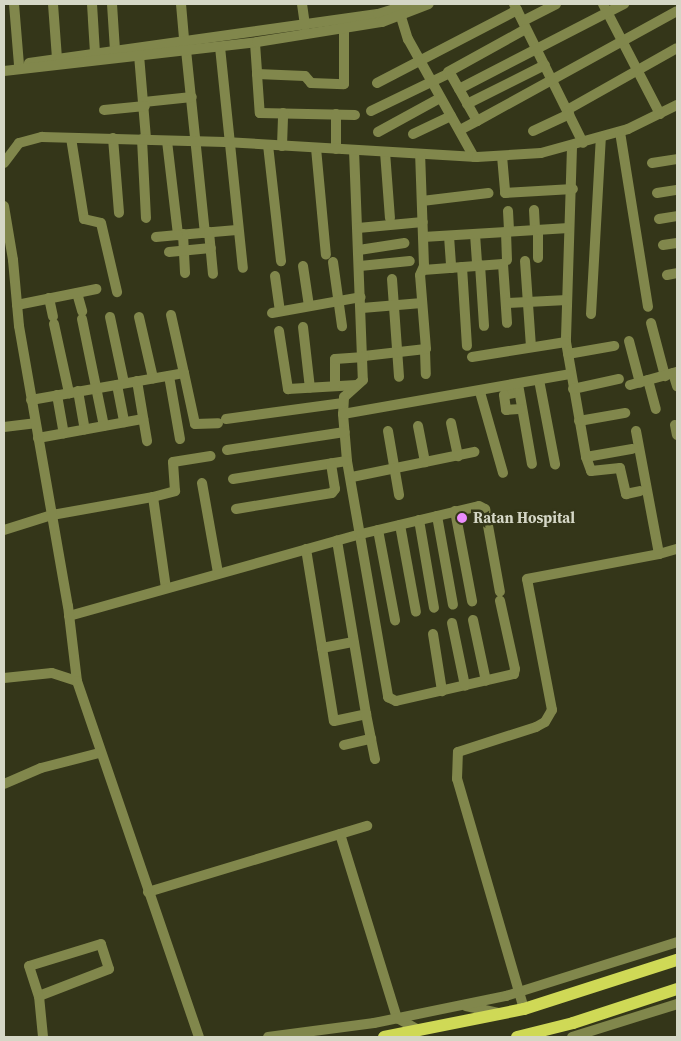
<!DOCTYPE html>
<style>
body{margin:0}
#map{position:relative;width:681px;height:1041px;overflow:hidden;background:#343619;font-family:"Source Serif 4",serif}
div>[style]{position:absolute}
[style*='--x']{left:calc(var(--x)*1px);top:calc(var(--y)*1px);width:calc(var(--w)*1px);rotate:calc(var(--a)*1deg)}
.minor>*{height:10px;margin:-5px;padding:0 5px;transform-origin:5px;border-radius:5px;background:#81874c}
.tertiary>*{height:10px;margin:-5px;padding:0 5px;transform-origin:5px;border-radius:5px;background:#81874c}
.primary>*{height:12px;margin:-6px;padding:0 6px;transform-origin:6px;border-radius:6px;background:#cfd956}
.dots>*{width:14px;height:14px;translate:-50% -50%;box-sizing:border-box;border:2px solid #343619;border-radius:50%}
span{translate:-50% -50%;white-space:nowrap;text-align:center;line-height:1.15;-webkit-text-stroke:5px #343619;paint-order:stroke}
.poi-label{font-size:15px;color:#d5d7c6;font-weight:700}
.left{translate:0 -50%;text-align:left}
.frame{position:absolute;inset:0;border:5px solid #d5d7c6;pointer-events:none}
</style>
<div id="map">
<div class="minor">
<i style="--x:14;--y:4;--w:61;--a:85.3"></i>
<i style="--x:53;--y:4;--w:54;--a:85.8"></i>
<i style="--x:92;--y:4;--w:49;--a:86.5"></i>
<i style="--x:112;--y:4;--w:46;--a:86.3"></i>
<i style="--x:181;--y:4;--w:38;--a:85"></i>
<i style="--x:302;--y:4;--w:22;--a:82"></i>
<i style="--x:514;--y:4;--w:155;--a:63.6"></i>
<i style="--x:603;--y:4;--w:124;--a:62.6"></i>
<i style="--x:398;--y:7;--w:34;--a:73"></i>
<i style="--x:408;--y:39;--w:135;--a:60.8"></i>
<i style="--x:523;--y:21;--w:37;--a:-27"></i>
<i style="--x:255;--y:43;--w:31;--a:86"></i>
<i style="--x:257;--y:74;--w:48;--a:2.4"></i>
<i style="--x:305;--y:76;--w:9;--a:49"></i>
<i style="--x:311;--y:83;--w:33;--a:2"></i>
<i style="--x:344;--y:84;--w:56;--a:-90"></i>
<i style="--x:220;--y:47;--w:222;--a:84.1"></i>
<i style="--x:186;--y:50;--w:184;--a:84.1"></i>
<i style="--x:139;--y:55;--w:84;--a:85.2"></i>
<i style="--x:448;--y:72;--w:89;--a:-28.9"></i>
<i style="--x:257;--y:74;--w:39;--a:86"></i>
<i style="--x:260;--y:113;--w:95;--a:1.2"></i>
<i style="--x:377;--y:83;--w:158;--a:-27.5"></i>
<i style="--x:459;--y:89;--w:186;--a:-27.3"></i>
<i style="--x:144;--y:102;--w:48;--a:-5.9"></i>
<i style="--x:467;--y:104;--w:87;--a:-26.6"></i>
<i style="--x:104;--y:110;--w:41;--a:-5.6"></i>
<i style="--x:567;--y:110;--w:126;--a:-29.4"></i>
<i style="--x:371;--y:111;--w:88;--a:-25.7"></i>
<i style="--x:450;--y:73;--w:55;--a:60.6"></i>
<i style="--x:477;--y:121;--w:19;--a:152"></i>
<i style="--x:336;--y:114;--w:35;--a:90"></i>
<i style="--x:477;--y:121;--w:228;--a:-28.8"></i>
<i style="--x:533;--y:131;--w:40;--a:-25"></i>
<i style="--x:378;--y:132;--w:71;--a:-28.7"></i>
<i style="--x:620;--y:132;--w:177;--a:80.9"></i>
<i style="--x:413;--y:134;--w:42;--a:-25.3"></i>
<i style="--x:71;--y:138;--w:82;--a:80.9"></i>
<i style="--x:84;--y:219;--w:17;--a:13"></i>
<i style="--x:101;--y:223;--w:71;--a:76.9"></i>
<i style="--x:113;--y:138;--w:75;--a:85.4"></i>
<i style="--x:142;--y:139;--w:79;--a:87.1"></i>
<i style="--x:167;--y:141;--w:95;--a:83.3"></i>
<i style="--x:178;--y:235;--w:59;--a:-4.8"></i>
<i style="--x:268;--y:145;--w:117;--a:83.6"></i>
<i style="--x:282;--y:146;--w:33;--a:-88"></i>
<i style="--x:572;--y:147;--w:195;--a:91.8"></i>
<i style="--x:566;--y:342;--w:117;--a:80.1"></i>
<i style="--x:586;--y:457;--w:15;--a:70"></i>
<i style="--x:591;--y:471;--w:29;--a:-6"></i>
<i style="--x:620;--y:468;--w:27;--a:77"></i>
<i style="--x:626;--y:494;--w:14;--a:-12"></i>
<i style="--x:316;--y:148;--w:107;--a:84.7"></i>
<i style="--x:354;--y:150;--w:230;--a:87.8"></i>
<i style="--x:363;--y:380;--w:25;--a:138"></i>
<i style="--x:344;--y:397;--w:17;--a:93"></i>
<i style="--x:343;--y:414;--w:47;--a:85.1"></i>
<i style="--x:347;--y:461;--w:240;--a:80.1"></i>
<i style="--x:388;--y:697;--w:9;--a:27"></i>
<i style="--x:396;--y:701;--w:121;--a:-12.9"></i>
<i style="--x:514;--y:674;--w:5;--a:-79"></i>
<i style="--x:515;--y:669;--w:70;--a:-102.4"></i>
<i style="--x:385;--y:152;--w:66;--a:85.7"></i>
<i style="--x:502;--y:156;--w:37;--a:85"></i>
<i style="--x:505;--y:193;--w:68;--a:-3.4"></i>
<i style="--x:4;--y:163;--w:25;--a:-53"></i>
<i style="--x:19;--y:143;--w:24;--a:-15"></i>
<i style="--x:42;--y:137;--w:183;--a:1.6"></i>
<i style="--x:225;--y:142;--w:252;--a:3.4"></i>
<i style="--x:477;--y:157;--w:64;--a:-3.6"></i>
<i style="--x:541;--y:153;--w:90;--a:-15.4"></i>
<i style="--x:628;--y:129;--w:55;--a:-26.1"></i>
<i style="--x:652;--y:163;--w:25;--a:-9"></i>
<i style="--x:657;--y:193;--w:20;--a:-9"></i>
<i style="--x:422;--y:201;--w:67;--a:-6.8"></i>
<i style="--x:534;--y:210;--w:20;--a:87"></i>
<i style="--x:508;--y:211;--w:20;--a:87"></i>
<i style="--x:659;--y:219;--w:18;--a:-9"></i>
<i style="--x:358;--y:228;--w:65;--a:-5.3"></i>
<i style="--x:538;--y:230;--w:28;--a:90"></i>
<i style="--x:209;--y:232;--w:42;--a:84.6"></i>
<i style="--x:506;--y:232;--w:28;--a:88"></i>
<i style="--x:183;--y:234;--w:39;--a:87"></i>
<i style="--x:475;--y:234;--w:32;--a:86"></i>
<i style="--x:449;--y:236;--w:32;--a:86"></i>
<i style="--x:156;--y:237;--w:22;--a:-5"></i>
<i style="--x:423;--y:237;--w:146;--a:-3.5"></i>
<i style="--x:663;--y:245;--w:14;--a:-8"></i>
<i style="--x:359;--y:250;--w:46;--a:-8.8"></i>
<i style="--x:169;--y:252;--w:42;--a:-5.4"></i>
<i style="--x:525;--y:261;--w:85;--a:86"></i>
<i style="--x:333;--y:262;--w:65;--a:82"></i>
<i style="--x:480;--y:265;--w:61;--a:86.2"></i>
<i style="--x:303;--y:266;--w:40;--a:81.5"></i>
<i style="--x:360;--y:266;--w:50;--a:-5.7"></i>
<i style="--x:462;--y:267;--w:79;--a:86.4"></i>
<i style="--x:423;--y:270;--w:80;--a:-4.3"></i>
<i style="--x:503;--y:264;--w:59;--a:86.1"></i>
<i style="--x:667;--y:275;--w:10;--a:-11"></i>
<i style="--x:275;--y:276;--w:35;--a:82"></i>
<i style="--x:392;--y:279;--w:98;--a:85.9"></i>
<i style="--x:77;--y:293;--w:19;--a:74"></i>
<i style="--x:49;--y:298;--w:19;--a:78"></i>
<i style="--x:506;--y:303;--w:61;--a:-2.8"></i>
<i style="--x:17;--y:305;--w:81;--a:-11.4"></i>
<i style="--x:362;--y:308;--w:60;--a:-4.8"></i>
<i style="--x:272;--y:313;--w:90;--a:-10.2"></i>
<i style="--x:591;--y:314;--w:177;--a:-86.8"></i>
<i style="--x:171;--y:315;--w:59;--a:77.4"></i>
<i style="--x:110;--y:317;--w:67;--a:78"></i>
<i style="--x:139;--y:317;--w:63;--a:77.1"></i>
<i style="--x:82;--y:319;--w:109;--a:78.4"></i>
<i style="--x:651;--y:323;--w:55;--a:75.2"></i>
<i style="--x:54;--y:324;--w:71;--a:77.7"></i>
<i style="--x:303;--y:327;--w:61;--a:83.5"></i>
<i style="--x:279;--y:331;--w:59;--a:81.2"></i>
<i style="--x:288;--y:389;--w:69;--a:-3.3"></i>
<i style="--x:629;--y:341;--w:43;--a:75.3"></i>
<i style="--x:425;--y:351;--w:23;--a:88"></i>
<i style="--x:568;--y:354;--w:47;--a:-9.9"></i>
<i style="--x:364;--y:356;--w:62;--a:-6.4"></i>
<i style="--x:426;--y:349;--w:74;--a:-94.6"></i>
<i style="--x:420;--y:275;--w:10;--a:-66"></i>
<i style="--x:424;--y:266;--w:112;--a:-92"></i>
<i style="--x:472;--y:357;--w:95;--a:-9.1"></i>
<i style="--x:673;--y:373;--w:14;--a:73"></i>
<i style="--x:169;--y:376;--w:64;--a:80.1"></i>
<i style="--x:539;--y:380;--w:86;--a:79.2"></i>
<i style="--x:648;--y:380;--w:30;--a:75"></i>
<i style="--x:137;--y:381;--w:61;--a:80.5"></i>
<i style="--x:518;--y:384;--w:81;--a:80.1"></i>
<i style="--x:117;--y:385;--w:38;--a:79"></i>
<i style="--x:630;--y:385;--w:49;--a:-15.5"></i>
<i style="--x:335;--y:386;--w:27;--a:-90"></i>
<i style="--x:335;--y:359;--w:29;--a:-4"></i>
<i style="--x:573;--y:389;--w:47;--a:-12.3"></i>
<i style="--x:78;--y:391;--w:39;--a:80"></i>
<i style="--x:480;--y:392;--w:84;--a:74.1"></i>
<i style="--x:519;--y:392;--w:15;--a:169"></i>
<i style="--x:504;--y:395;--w:15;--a:82"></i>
<i style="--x:506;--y:410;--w:16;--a:-4"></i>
<i style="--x:57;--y:395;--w:39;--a:80"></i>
<i style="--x:31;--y:400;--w:155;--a:-10"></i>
<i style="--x:184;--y:373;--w:52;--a:77.8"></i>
<i style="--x:195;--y:424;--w:23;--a:-2"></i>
<i style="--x:343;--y:414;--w:230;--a:-10"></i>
<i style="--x:226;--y:419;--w:118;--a:-7.8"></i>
<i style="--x:579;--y:421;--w:47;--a:-9.9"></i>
<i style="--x:451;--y:423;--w:34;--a:78"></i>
<i style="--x:675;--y:425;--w:10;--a:79"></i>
<i style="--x:418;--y:426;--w:37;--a:79"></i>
<i style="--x:4;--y:427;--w:31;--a:-7"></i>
<i style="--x:388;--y:431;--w:65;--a:80.2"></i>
<i style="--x:636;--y:431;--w:125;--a:79.4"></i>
<i style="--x:659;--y:554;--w:19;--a:-16"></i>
<i style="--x:38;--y:438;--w:107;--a:-10.3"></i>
<i style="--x:227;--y:450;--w:119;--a:-8.7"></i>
<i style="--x:586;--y:457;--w:47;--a:-9.9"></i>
<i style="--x:352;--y:477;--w:125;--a:-11.6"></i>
<i style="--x:233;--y:479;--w:115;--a:-9"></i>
<i style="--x:202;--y:483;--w:91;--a:79.9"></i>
<i style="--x:153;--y:497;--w:23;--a:-15"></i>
<i style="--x:175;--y:491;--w:29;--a:-94"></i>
<i style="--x:173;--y:462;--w:38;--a:-9"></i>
<i style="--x:236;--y:509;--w:97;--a:-9.5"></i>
<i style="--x:332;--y:493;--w:5;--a:-53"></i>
<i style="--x:335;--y:489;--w:26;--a:-99"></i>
<i style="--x:455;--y:511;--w:92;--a:79.3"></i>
<i style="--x:437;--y:516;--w:90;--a:79.8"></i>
<i style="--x:419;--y:520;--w:89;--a:80.3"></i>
<i style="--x:400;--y:525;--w:88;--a:79.6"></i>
<i style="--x:4;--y:530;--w:50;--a:-17.4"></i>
<i style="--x:52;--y:515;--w:103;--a:-10.1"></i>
<i style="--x:153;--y:497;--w:92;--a:81.9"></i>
<i style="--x:378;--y:530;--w:92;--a:79.3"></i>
<i style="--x:306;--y:549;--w:174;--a:80.8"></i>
<i style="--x:334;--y:721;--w:33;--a:-12"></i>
<i style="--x:366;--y:714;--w:176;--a:-99.5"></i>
<i style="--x:69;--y:616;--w:303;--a:-15.7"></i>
<i style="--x:361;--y:534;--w:121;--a:-13.3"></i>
<i style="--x:479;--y:506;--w:7;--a:27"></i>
<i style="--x:485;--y:509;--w:84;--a:79.8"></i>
<i style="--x:473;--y:620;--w:62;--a:78"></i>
<i style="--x:452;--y:623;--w:64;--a:78.3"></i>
<i style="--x:433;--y:634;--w:58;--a:81"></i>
<i style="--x:322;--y:648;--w:32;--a:-11"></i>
<i style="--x:4;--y:678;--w:48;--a:-5.9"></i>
<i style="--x:52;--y:673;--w:26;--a:18"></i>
<i style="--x:366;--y:714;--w:46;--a:78.7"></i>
<i style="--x:344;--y:745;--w:28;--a:-13"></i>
<i style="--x:4;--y:784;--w:40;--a:-23.4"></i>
<i style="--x:41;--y:768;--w:60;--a:-14.5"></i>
<i style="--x:340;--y:834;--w:193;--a:72.8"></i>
<i style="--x:397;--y:1018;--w:26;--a:29"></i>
<i style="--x:148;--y:892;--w:229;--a:-16.8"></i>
<i style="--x:39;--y:996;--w:75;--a:-21.1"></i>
<i style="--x:109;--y:969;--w:26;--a:-108"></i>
<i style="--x:101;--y:944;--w:75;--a:163"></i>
<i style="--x:29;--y:966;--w:32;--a:72"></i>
<i style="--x:39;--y:996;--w:41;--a:84.4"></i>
<i style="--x:524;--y:1009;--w:240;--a:-106.2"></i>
<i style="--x:457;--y:779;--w:27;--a:-88"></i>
<i style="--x:458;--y:752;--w:82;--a:-17.8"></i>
<i style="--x:536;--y:727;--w:10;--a:-29"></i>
<i style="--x:545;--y:722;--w:14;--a:-60"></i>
<i style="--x:552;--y:710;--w:133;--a:-100.8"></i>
<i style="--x:527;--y:579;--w:134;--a:-10.7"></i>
</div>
<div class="tertiary">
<i style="--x:29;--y:63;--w:352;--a:-8"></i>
<i style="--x:378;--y:14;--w:34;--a:-17"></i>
<i style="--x:4;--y:71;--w:255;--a:-6.5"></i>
<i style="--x:257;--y:42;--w:127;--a:-9.1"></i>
<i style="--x:382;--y:22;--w:50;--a:-21"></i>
<i style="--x:4;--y:206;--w:55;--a:80.5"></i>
<i style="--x:13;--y:260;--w:66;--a:84.8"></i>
<i style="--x:19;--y:326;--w:284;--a:80.1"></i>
<i style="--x:68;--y:606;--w:76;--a:83.2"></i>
<i style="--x:77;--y:681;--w:376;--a:71.1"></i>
<i style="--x:466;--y:1006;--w:33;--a:12"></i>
<i style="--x:268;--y:1037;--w:107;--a:-7.5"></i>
<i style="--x:374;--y:1023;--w:135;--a:-11.6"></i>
<i style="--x:506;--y:996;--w:179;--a:-17.5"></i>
<i style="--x:572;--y:1037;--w:110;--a:-17.4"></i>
</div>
<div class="primary">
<i style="--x:384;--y:1037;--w:143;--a:-11.3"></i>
<i style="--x:524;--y:1009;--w:161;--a:-17.8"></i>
<i style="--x:517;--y:1037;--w:58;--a:-14"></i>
<i style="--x:573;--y:1023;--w:109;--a:-18.1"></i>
</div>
<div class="dots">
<i style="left:462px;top:518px;background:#eb8dfc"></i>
</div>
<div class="poi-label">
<span class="left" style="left:473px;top:518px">Ratan Hospital</span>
</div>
<div class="frame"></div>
</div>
